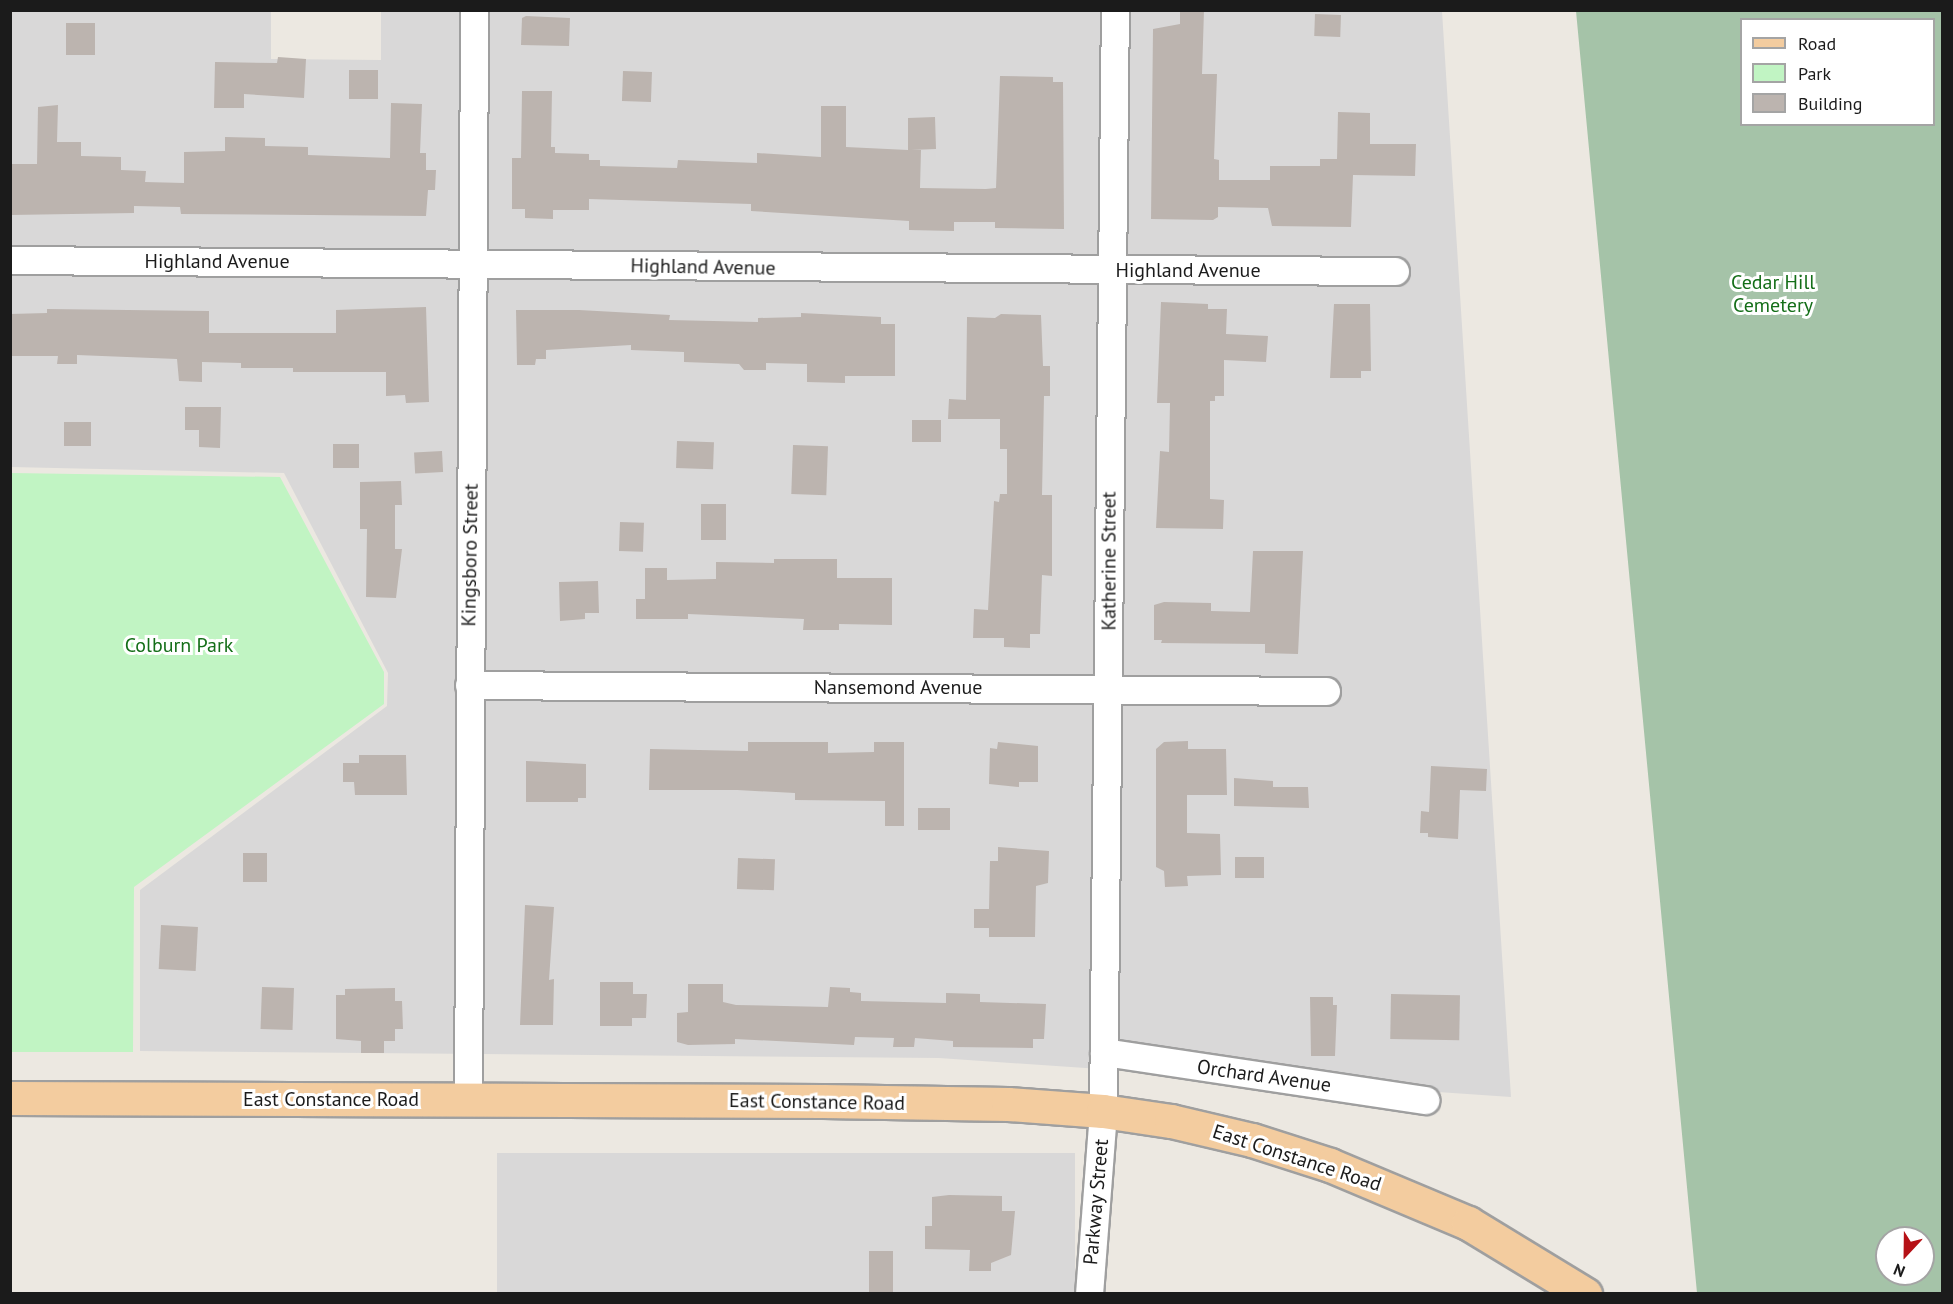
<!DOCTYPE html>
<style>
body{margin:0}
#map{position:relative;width:1953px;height:1304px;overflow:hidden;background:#ece8e1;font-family:"PT Sans",sans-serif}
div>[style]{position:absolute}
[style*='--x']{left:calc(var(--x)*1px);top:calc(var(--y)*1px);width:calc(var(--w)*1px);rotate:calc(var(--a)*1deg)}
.residential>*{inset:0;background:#d9d8d8;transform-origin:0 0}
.cemetery>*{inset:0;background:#a5c3a8}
.park>*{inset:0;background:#c1f4c3}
.building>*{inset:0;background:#bcb4af;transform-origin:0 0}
.roads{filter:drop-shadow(2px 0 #9f9f9f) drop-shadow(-2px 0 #9f9f9f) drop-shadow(0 2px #9f9f9f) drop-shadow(0 -2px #9f9f9f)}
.street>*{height:27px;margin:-13.5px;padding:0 13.5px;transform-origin:13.5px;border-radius:13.5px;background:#fff}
.primary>*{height:33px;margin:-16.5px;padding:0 16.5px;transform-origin:16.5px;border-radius:16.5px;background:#f3cc9f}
span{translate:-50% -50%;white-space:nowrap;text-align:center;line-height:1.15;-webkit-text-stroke:6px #fff;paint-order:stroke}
.street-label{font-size:20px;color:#1b1b1b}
.park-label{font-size:20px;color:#146e18}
.frame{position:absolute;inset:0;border:12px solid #1b1b1b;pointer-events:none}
.legend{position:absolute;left:1740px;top:18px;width:195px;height:108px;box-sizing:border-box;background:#fff;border:2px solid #a4a4a4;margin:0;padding:8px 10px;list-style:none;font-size:18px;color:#1b1b1b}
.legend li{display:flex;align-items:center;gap:12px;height:30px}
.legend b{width:30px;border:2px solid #a4a4a4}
.north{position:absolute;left:1875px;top:1226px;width:60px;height:60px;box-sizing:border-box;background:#fff;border:2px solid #a4a4a4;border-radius:50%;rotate:202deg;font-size:16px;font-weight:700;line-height:24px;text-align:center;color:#1b1b1b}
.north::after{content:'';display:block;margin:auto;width:21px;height:27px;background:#b61116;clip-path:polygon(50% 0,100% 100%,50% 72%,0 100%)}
</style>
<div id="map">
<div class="residential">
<i style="clip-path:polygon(381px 10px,1442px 11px,1511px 1097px,939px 1058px,140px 1051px,140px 890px,387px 706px,388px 673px,284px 473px,11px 467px,11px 11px,271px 11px,271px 59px,381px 60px)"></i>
<i style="left:1075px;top:1153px;width:140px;height:578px;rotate:90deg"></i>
</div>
<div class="cemetery">
<i style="clip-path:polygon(evenodd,1576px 11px,1942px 11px,1942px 1293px,1697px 1293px,1576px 11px,1742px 20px,1934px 20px,1934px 124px,1742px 124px,1742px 20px,1576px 11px,1887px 1238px,1923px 1238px,1923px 1274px,1887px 1274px,1887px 1238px)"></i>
</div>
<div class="park">
<i style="clip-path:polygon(11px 473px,280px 477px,384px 672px,384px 704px,134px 887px,133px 1052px,11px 1052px)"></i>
</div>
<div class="building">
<i style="clip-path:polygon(1180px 10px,1204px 10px,1202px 74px,1217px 74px,1214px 159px,1219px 160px,1219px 180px,1270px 180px,1270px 166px,1320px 166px,1320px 159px,1337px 159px,1338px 112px,1370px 113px,1370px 144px,1416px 144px,1415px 176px,1353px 175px,1351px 227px,1272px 226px,1268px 208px,1218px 207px,1218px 217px,1213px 220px,1151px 219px,1153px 29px,1180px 24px)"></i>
<i style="left:1315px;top:14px;width:26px;height:22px;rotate:2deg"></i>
<i style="clip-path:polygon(526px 16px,570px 18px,569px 46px,521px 45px,522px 18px)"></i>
<i style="left:66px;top:23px;width:29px;height:32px"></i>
<i style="clip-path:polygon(278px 57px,306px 59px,304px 98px,244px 94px,244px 108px,214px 108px,215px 62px,277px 63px)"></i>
<i style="left:349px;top:70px;width:29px;height:29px"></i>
<i style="left:623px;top:71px;width:29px;height:30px;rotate:2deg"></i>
<i style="clip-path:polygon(1000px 76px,1053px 77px,1053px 82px,1063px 82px,1064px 229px,995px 228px,995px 222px,954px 222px,954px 231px,909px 230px,909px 221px,751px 211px,751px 204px,589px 199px,589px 210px,553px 210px,553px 219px,525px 218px,525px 209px,512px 209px,512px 158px,521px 158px,522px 91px,552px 91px,551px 147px,555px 147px,555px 153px,589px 154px,589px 160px,600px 160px,600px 166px,677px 168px,678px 160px,757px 163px,757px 153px,821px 157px,821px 106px,846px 106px,846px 147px,908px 150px,908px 118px,935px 117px,936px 149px,911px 150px,921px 150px,920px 188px,986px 189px,996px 188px)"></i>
<i style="clip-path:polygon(391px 103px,422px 104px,420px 153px,426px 153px,426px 170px,436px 170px,435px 190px,428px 190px,426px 216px,181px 214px,180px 207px,134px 206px,134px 213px,10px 215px,10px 164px,37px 164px,38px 107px,58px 105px,57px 142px,81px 142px,81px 156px,121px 157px,121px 170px,146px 171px,145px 182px,184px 183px,184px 152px,225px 151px,225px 137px,265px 138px,265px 146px,308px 147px,308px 155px,390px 158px)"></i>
<i style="clip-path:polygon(1161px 302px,1208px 304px,1208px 309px,1227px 309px,1226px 334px,1268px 336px,1266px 362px,1224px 360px,1224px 396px,1215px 396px,1215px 401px,1210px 401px,1210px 499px,1224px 500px,1223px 529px,1156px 528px,1160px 451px,1169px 452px,1170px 403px,1157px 403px)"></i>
<i style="clip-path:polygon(1334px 304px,1370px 304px,1371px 371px,1361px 371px,1361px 378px,1330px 378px)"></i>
<i style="clip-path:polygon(426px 307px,429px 402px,406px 403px,405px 395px,386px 396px,386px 372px,293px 372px,293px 368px,241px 368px,241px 363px,202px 362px,202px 382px,179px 381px,177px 359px,77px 355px,77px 364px,57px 364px,58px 356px,10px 356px,10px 314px,47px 313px,47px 309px,209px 311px,209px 333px,336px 333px,336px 310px)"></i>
<i style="clip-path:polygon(516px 310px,579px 310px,670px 315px,669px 320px,758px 322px,758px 318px,801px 317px,801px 313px,881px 317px,881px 324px,895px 324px,895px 376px,845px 376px,845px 383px,807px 382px,807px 364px,766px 363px,766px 370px,744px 370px,739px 364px,684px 362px,684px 352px,631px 350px,631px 345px,546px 350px,546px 359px,536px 359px,535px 365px,517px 365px)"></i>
<i style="clip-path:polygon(1001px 314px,1041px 315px,1043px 366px,1050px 366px,1050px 396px,1044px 396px,1042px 495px,1052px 495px,1052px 576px,1042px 575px,1040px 634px,1030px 634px,1030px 648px,1004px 647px,1004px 638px,973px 638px,974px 609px,988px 610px,994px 501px,999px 502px,1000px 494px,1007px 494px,1007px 449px,1000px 449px,1000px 419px,948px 419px,949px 399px,966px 400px,967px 317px,995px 318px)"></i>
<i style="clip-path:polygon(185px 407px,221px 407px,220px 448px,199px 447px,199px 430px,185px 430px)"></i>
<i style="left:912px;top:420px;width:29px;height:22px"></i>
<i style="left:64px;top:422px;width:27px;height:24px"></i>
<i style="left:677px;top:441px;width:37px;height:27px;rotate:2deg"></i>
<i style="left:333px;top:444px;width:26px;height:24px"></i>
<i style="left:793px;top:445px;width:35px;height:49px;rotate:2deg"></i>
<i style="left:442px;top:451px;width:21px;height:28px;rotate:87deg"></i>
<i style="clip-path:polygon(401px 481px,402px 505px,395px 505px,395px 549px,402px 549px,396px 598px,366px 597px,367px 529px,360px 529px,360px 482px)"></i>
<i style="left:701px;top:504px;width:25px;height:36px"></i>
<i style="left:620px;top:522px;width:24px;height:29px;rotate:2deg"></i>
<i style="clip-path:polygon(1253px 551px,1303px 551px,1298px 654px,1265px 653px,1265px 644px,1161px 643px,1162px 640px,1154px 640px,1154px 605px,1164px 602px,1211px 603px,1211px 611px,1250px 612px)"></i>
<i style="clip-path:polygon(774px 559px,837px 559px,837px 578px,892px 578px,892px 625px,839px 624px,839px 630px,803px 630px,804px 619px,688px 614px,688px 619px,636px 619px,636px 599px,645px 599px,645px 568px,667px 568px,667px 580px,716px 579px,716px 562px,774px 563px)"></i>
<i style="clip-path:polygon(598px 581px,599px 613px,585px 613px,585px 619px,560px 621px,559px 582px)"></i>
<i style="clip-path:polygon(1188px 741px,1188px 749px,1226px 749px,1227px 795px,1187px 795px,1187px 833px,1220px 834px,1221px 875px,1187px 876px,1188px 886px,1165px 887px,1164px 871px,1156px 867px,1156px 749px,1164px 742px)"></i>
<i style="clip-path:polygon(748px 742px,828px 742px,828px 753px,874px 752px,874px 742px,904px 742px,904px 826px,885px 826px,885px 801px,795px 800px,795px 793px,737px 790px,649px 790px,650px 749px,748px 751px)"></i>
<i style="clip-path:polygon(998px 742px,1038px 746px,1038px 782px,1019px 782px,1019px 787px,989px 784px,990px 748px,997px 749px)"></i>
<i style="clip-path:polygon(359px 755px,406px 755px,407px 795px,355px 795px,354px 782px,343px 782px,343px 763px,359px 763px)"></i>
<i style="clip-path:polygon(526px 761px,586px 764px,586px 798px,578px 798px,578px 802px,526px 802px)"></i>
<i style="clip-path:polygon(1431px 766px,1487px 769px,1486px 791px,1460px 790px,1458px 839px,1428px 837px,1428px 833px,1420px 833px,1421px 811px,1429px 812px)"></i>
<i style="clip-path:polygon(1234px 778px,1273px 781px,1273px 787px,1308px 787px,1309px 808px,1234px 806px)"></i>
<i style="left:918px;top:808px;width:32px;height:22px"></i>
<i style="clip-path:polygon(998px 847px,1049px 851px,1048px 883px,1036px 886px,1035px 937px,989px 937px,989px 928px,974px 928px,974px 909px,989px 909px,990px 861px,998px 861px)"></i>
<i style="left:243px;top:853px;width:24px;height:29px"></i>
<i style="left:1235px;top:857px;width:29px;height:21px"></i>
<i style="left:738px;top:858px;width:37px;height:31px;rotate:2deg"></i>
<i style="clip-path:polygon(525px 905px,554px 907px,549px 980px,554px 979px,553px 1025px,520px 1025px)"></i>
<i style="left:161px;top:925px;width:37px;height:44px;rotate:3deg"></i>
<i style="clip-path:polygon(600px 982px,633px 982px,633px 994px,647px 994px,646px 1018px,632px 1018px,632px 1026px,600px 1026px)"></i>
<i style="clip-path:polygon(688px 984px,723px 984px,723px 1002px,736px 1005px,828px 1007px,830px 987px,850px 988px,850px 992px,861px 993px,861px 1001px,946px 1003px,946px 993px,980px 994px,980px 1002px,1046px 1004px,1044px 1039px,1033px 1039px,1033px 1048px,953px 1047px,953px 1041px,915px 1038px,914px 1047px,893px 1047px,894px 1038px,855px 1037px,854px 1045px,735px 1039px,735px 1044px,688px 1045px,677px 1042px,677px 1013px,688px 1012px)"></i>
<i style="left:262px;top:987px;width:32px;height:42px;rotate:2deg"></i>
<i style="clip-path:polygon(395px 988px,395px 1001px,402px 1001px,403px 1029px,395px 1029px,395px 1041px,384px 1041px,384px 1053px,361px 1053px,361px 1041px,336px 1039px,336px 995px,345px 995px,345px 989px)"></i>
<i style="left:1391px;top:994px;width:69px;height:45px;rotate:1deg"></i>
<i style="clip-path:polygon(1310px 997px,1333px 997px,1333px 1005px,1337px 1005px,1335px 1056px,1311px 1056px)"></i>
<i style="clip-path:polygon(949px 1195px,1002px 1196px,1002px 1211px,1015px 1211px,1011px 1255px,991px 1263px,991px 1271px,969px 1271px,970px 1250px,925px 1249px,925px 1226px,932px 1226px,932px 1197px)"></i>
<i style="left:869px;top:1251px;width:24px;height:42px"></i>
</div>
<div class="roads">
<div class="street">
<i style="--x:10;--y:260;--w:1385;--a:0.46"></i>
<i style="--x:469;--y:685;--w:857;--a:0.4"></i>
<i style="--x:1104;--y:1052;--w:325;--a:8.5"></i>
<i style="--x:468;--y:1099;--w:1089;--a:-89.68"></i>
<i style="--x:1089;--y:1294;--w:184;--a:-85.6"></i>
<i style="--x:1103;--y:1111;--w:1101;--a:-89.38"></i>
</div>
<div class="primary">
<i style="--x:10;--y:1098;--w:813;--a:0.21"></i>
<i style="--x:823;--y:1101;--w:185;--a:0.9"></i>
<i style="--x:1008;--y:1104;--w:95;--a:4.2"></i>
<i style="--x:1103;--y:1111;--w:69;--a:8.4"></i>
<i style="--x:1171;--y:1121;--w:83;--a:13.2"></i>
<i style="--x:1252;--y:1140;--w:82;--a:17.8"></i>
<i style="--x:1330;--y:1165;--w:150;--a:22.8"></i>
<i style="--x:1468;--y:1223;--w:137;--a:31.3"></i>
</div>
</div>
<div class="street-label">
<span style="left:217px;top:261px">Highland Avenue</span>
<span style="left:703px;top:267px;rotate:1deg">Highland Avenue</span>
<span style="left:1188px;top:270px">Highland Avenue</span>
<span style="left:470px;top:555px;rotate:-89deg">Kingsboro Street</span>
<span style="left:1109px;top:561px;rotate:-90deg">Katherine Street</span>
<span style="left:898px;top:687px">Nansemond Avenue</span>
<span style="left:1264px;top:1076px;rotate:8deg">Orchard Avenue</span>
<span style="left:331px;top:1099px">East Constance Road</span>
<span style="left:817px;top:1102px;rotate:1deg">East Constance Road</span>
<span style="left:1297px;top:1158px;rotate:18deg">East Constance Road</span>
<span style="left:1096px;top:1202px;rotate:-85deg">Parkway Street</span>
</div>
<div class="park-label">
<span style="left:1773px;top:294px">Cedar Hill<br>Cemetery</span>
<span style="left:179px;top:645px">Colburn Park</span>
</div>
<div class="frame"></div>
<ul class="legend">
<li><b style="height:8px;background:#f3cc9f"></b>Road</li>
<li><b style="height:16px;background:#c1f4c3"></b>Park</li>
<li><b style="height:16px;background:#bcb4af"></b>Building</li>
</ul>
<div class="north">N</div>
</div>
